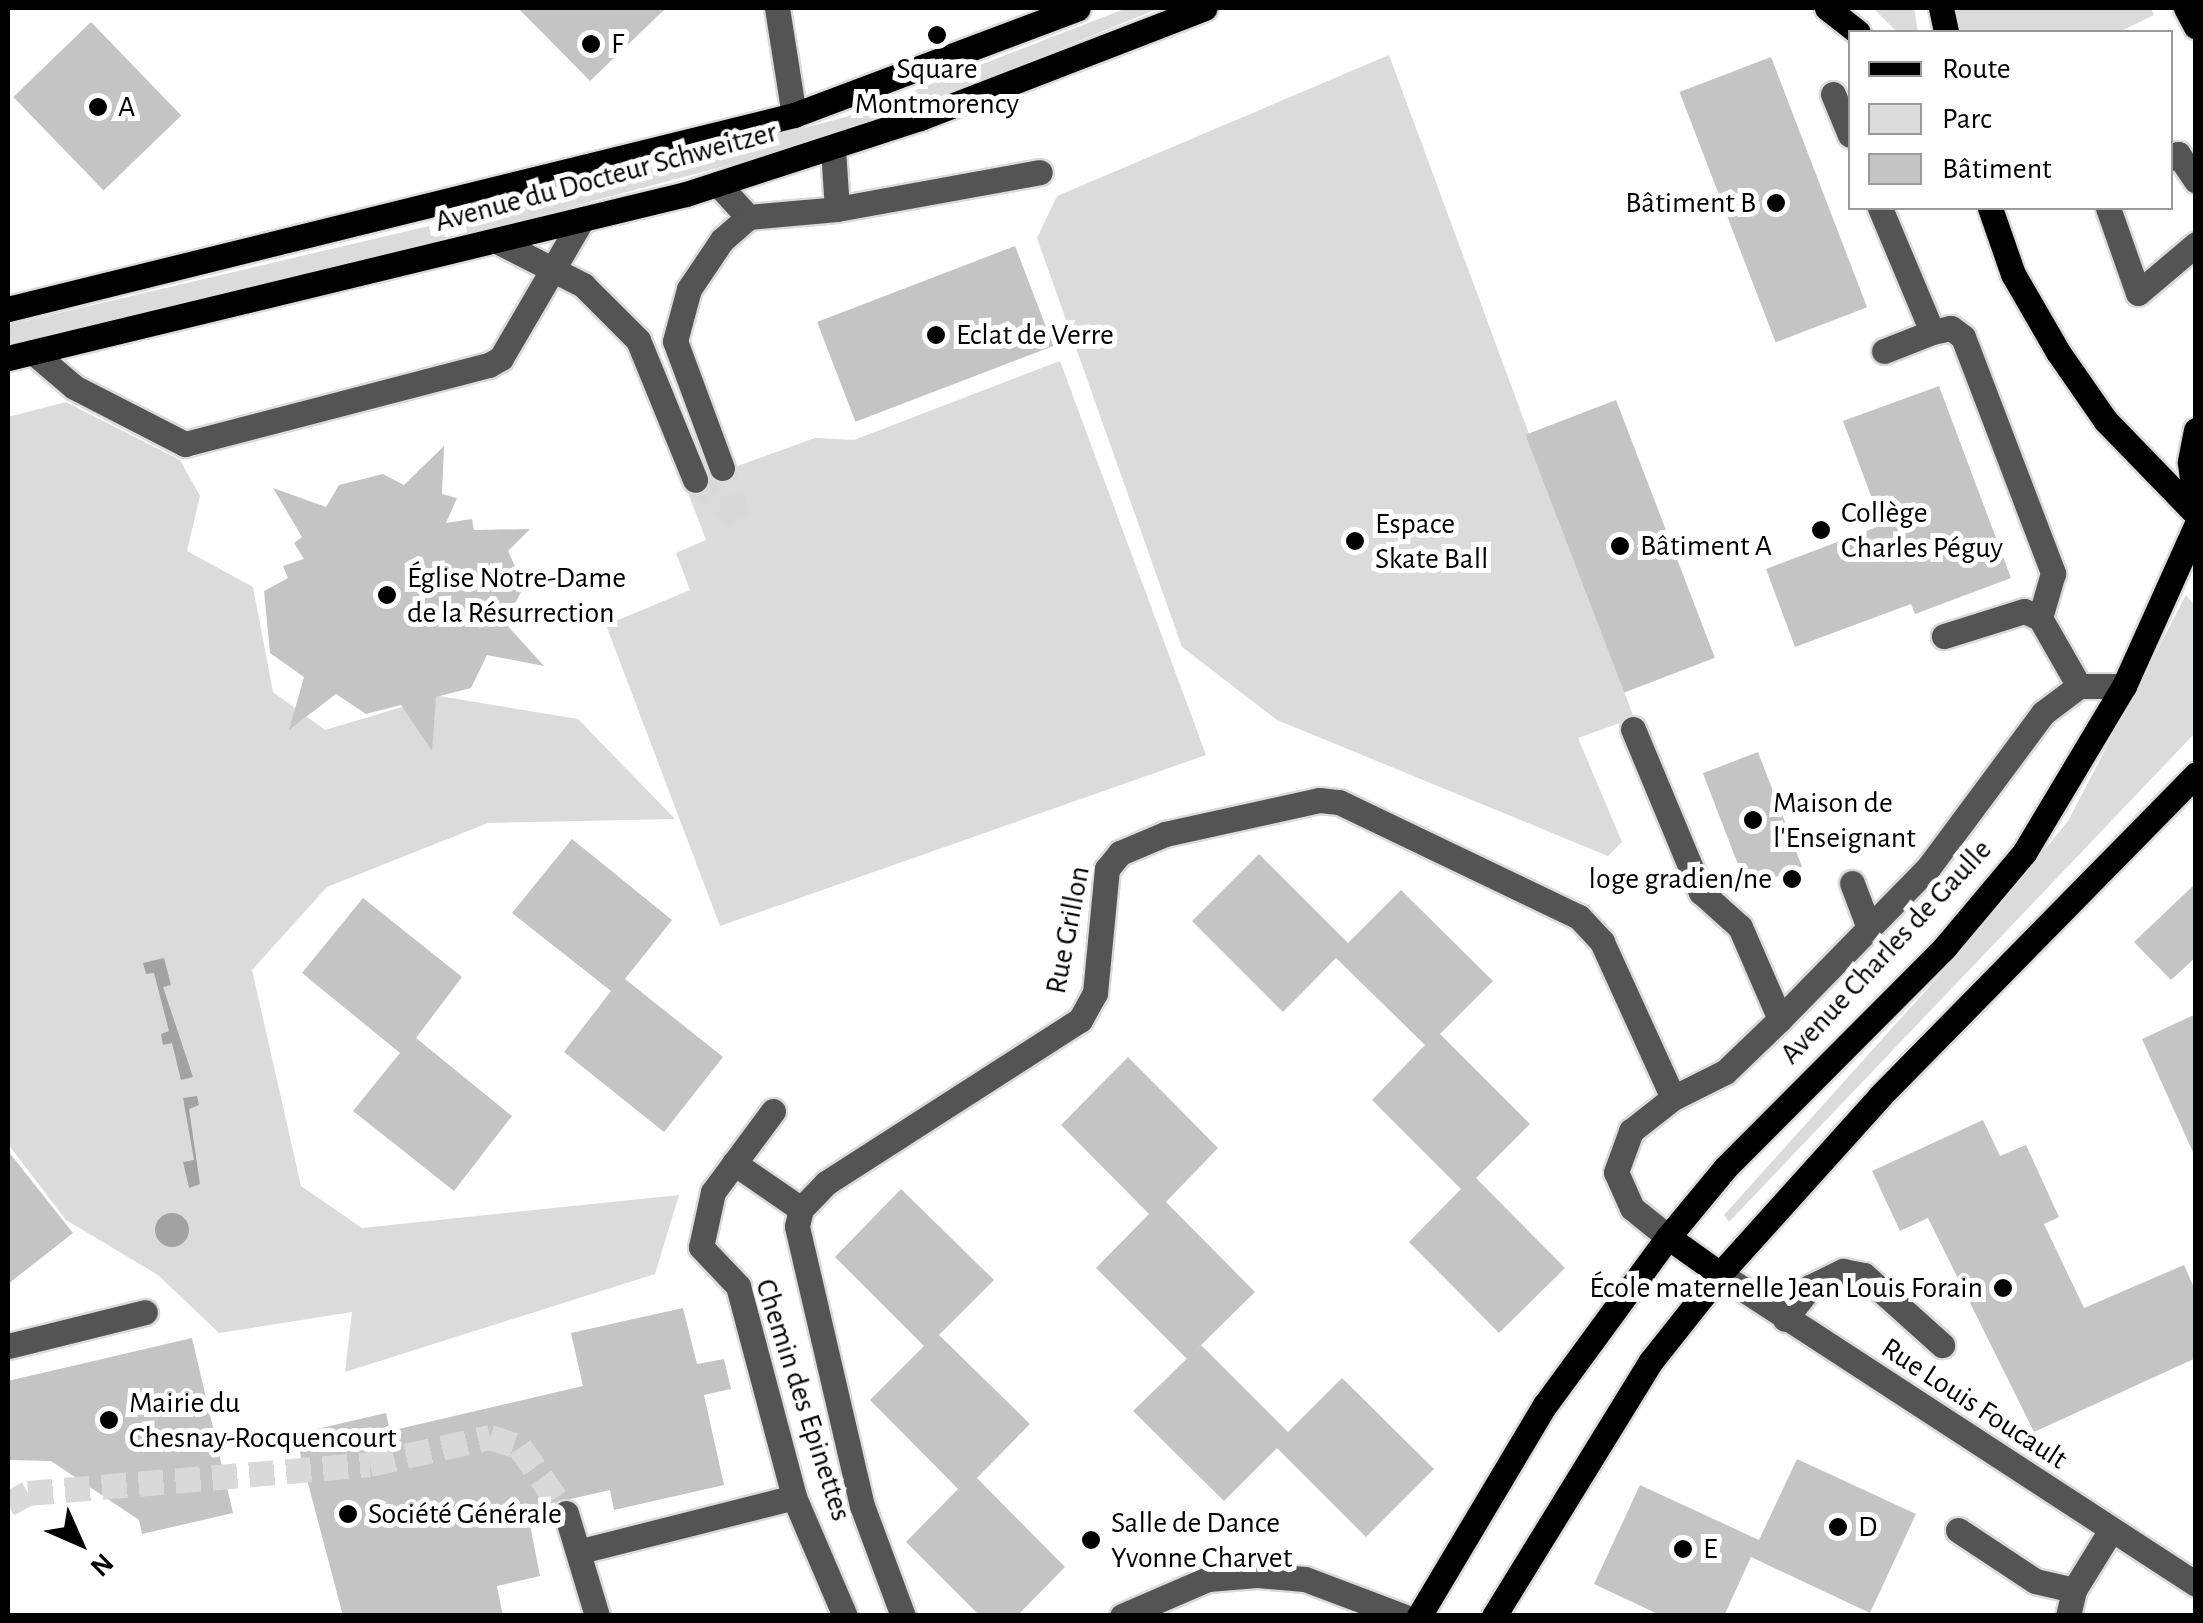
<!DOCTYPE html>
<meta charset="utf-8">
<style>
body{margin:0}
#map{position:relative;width:2203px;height:1623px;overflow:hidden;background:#fff;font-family:"Alegreya Sans",sans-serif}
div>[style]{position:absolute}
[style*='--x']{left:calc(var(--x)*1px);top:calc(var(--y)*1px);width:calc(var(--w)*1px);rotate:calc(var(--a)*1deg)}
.green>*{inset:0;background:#dbdbdb}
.water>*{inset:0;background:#a2a2a2}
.round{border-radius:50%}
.building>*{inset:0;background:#c4c4c4;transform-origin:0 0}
.minor-tunnel>*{height:25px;margin-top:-12.5px;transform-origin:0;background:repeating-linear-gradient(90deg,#d9d9d9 0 25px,transparent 0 37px)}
.roads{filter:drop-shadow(2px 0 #dbdbdb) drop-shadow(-2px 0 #dbdbdb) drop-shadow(0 2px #dbdbdb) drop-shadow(0 -2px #dbdbdb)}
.minor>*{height:25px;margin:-12.5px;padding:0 12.5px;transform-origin:12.5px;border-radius:12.5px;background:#545454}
.major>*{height:25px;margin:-12.5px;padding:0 12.5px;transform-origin:12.5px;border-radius:12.5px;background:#000}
.dots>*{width:28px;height:28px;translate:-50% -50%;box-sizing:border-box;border:5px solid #fff;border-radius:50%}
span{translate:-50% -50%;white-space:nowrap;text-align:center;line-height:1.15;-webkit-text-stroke:10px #fff;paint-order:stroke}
.poi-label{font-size:30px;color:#000}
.left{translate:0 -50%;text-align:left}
.right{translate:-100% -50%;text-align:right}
.street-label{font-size:30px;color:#000}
.frame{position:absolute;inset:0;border:10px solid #000;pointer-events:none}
.legend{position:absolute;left:1848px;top:30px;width:325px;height:180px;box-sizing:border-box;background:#fff;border:2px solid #999;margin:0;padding:12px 18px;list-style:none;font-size:30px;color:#000}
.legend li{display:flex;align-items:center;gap:20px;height:50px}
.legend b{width:50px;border:2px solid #999}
.north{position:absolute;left:30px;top:1493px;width:100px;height:100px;-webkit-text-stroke:8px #fff;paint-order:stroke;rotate:135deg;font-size:28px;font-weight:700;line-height:40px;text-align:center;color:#000}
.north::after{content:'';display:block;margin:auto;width:35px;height:45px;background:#000;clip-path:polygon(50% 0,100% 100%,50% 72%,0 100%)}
</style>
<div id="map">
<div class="green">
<i style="clip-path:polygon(1127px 8px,1160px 8px,854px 132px,468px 234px,465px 226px,453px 229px,450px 219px,846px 117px)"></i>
<i style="clip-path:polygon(1873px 8px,1914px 8px,1918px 32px,1897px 32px)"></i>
<i style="clip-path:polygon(1956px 8px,2151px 8px,2154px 15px,2119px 32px,1961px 32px)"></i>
<i style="clip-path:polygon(1389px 55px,1634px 718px,1578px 738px,1622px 842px,1608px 856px,1277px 720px,1182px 647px,1037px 238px,1057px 196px)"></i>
<i style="clip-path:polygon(429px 226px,431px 236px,444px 233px,447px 241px,8px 349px,8px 325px)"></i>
<i style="clip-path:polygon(1060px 361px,1206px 755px,720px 926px,606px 625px,690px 590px,676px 553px,706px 540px,685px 485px,815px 438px,854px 440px)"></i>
<i style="clip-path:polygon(66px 402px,180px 460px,200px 496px,187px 551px,253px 587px,273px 692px,325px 730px,439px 696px,578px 719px,675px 819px,488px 823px,327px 887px,252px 970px,301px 1186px,362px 1228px,679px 1195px,655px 1274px,345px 1372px,352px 1312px,219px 1333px,158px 1275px,66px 1220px,8px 1144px,8px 417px)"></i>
<i style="clip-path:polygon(2186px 595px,2195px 606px,2195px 733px,1729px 1222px,1724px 1215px,1965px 947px,2068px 821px)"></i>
</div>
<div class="water">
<i style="clip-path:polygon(164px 958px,171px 985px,163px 987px,193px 1077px,181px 1080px,172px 1043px,163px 1045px,161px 1034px,169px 1031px,154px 973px,146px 974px,143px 963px)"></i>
<i style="clip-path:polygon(197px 1096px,199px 1105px,189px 1109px,200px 1184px,189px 1188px,183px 1162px,194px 1160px,183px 1098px)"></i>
<i class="round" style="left:155px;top:1213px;width:34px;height:34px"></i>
</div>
<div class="building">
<i style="clip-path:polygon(518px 8px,666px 8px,590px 81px)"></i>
<i style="left:91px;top:22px;width:130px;height:108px;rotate:46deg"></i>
<i style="left:1771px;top:57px;width:268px;height:98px;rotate:69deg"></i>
<i style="left:1015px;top:246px;width:107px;height:212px;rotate:69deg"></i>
<i style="clip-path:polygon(1939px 386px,2011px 578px,1915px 614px,1911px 604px,1795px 647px,1766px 569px,1882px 525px,1843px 421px)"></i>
<i style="left:1616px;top:400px;width:276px;height:97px;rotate:69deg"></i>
<i style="clip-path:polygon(444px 446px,442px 494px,457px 498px,446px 523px,472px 519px,474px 530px,530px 529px,508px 551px,524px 586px,505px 623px,544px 666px,487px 655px,471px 688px,436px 697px,432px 751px,401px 705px,366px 714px,336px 694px,289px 730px,304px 677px,270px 653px,264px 591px,288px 578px,283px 566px,304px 559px,294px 543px,302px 537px,273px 488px,326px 507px,339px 485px,383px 474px,404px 485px)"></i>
<i style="left:1758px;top:752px;width:123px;height:59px;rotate:69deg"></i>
<i style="clip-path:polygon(572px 839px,672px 920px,625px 979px,723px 1057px,664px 1132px,564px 1052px,611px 991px,512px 913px)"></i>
<i style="clip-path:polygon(1259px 854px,1348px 943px,1401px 890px,1493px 981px,1440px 1034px,1530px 1124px,1476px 1178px,1565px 1268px,1499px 1333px,1409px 1242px,1461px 1189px,1372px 1100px,1425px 1045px,1336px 958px,1283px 1012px,1192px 921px)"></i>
<i style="clip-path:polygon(2196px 883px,2196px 957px,2171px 980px,2134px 942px)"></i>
<i style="clip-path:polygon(363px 898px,462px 977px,416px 1038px,512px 1116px,454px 1191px,353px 1111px,400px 1053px,302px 973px)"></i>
<i style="clip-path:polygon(2196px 1014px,2196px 1159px,2142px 1039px)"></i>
<i style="clip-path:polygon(1128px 1057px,1218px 1148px,1166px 1202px,1255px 1292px,1187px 1359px,1096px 1268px,1149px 1214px,1061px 1125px)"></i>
<i style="clip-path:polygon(1983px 1120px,2000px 1156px,2026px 1145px,2059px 1217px,2044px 1224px,2084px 1308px,2184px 1265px,2196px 1292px,2196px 1358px,2034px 1432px,1928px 1218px,1900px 1231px,1872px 1171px)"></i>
<i style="clip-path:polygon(8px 1151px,73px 1233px,8px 1284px)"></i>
<i style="clip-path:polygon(901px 1189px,994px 1280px,939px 1335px,1030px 1424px,977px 1478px,1065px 1567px,1017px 1616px,980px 1616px,906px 1542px,958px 1489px,870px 1400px,924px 1346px,835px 1257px)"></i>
<i style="clip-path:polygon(683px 1308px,697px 1364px,724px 1359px,731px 1389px,704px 1395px,724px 1485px,614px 1510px,610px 1490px,527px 1509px,540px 1576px,497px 1586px,503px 1616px,343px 1616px,295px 1434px,386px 1413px,390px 1431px,583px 1386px,571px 1333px)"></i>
<i style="clip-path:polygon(192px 1338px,233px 1513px,142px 1534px,139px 1520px,51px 1461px,8px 1460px,8px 1381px)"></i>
<i style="clip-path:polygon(1201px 1345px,1288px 1432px,1342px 1378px,1434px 1469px,1366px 1537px,1277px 1448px,1224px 1501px,1133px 1411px)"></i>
<i style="clip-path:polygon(1797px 1459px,1916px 1514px,1870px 1613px,1751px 1557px,1724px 1616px,1662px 1616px,1594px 1584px,1640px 1485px,1759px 1540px)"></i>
</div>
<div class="minor-tunnel">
<i style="--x:695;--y:480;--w:58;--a:40.8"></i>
<i style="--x:739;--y:518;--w:53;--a:-108.8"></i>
<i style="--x:8;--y:1504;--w:23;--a:-29"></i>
<i style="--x:28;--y:1493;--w:343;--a:-4.8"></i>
<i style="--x:370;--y:1464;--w:123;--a:-12.7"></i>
<i style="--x:490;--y:1437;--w:32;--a:18"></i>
<i style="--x:520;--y:1447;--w:80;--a:55.1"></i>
</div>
<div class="roads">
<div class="minor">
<i style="--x:777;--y:8;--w:108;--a:81"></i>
<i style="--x:1833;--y:94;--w:44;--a:67.5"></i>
<i style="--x:833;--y:149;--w:60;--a:86.2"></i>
<i style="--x:2170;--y:158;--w:9;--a:-27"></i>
<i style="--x:2178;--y:154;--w:32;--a:56"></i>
<i style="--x:718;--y:184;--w:45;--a:47.7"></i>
<i style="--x:1880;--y:208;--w:134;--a:67.2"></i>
<i style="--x:1932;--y:332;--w:19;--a:-12"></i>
<i style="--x:1951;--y:328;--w:15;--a:37"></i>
<i style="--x:1963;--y:337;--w:253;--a:69.1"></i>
<i style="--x:2053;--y:573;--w:47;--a:106.1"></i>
<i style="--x:2040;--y:618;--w:17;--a:-156"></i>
<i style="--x:2024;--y:611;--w:84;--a:162.6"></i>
<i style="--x:2108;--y:208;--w:90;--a:70.6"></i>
<i style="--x:2138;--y:293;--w:76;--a:-40.2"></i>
<i style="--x:497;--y:241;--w:97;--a:27.1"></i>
<i style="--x:583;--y:285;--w:78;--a:45"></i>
<i style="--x:638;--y:340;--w:151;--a:67.8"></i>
<i style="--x:1884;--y:351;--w:52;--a:-21.6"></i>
<i style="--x:33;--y:352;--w:54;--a:40.5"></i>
<i style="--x:74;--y:387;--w:125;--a:27.2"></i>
<i style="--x:185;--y:444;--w:314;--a:-14.6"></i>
<i style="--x:489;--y:365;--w:14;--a:-30"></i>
<i style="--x:501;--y:358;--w:159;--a:-59.7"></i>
<i style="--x:722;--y:468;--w:135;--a:-110.3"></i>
<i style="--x:675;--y:341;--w:54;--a:-74.9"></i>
<i style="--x:689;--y:289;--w:59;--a:-56"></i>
<i style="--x:722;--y:240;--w:35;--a:-41"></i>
<i style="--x:748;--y:217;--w:89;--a:-5.1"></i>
<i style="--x:837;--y:209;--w:206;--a:-10.3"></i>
<i style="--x:2040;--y:618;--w:78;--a:60.2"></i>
<i style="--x:1633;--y:729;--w:177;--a:67.4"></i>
<i style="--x:1701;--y:892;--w:52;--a:41.9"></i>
<i style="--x:1740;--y:927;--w:100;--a:66.5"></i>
<i style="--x:1852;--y:883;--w:48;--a:69.3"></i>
<i style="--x:773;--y:1111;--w:101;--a:126.5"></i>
<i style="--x:713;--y:1192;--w:56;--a:102.3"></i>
<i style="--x:701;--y:1247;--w:54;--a:46.5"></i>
<i style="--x:738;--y:1286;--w:218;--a:75.1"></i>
<i style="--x:794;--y:1497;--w:129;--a:66.8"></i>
<i style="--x:734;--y:1163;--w:81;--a:34.5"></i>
<i style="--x:1668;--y:1237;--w:46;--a:-141.1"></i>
<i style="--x:1632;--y:1208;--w:39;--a:-114"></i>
<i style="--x:1616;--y:1172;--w:44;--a:-69.9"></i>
<i style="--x:1631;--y:1131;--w:53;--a:-38.2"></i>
<i style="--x:1673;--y:1098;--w:58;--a:-26.6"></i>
<i style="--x:1725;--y:1072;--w:76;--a:-43.9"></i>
<i style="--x:1780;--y:1019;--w:211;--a:-45.6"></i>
<i style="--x:1928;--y:868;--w:193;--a:-53.4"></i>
<i style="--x:2043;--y:713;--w:45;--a:-36.9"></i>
<i style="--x:2079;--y:686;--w:45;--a:0"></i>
<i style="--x:1720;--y:1274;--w:568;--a:33.07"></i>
<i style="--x:1785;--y:1319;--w:41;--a:-52"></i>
<i style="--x:1810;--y:1287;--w:37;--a:-26"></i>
<i style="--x:1843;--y:1271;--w:21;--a:11"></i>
<i style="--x:1864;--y:1275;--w:105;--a:41.9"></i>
<i style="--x:8;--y:1346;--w:141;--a:-13.9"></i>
<i style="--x:566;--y:1513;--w:108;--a:73.2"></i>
<i style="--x:1958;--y:1530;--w:92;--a:33.5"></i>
<i style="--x:2035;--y:1581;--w:40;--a:13"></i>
<i style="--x:581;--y:1551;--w:220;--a:-14.2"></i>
<i style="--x:903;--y:1616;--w:117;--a:-110.4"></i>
<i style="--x:862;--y:1506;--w:287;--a:-103.1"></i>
<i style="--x:797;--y:1226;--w:17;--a:-77"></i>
<i style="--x:801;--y:1209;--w:36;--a:-46"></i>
<i style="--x:826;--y:1183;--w:302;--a:-32.7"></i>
<i style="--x:1080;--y:1020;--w:31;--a:-61"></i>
<i style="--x:1095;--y:993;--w:125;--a:-84.5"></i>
<i style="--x:1107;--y:869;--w:21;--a:-51"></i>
<i style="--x:1120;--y:853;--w:49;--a:-22.9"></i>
<i style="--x:1165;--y:834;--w:158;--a:-12.4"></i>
<i style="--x:1319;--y:800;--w:20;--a:6"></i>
<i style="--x:1339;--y:802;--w:266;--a:25.6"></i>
<i style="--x:1579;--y:917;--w:34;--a:47"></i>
<i style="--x:1602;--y:942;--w:171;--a:65.5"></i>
<i style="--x:1122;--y:1616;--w:94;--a:-23.3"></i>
<i style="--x:1208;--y:1579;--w:49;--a:-4.7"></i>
<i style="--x:1257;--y:1575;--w:48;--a:4.8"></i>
<i style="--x:1305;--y:1579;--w:105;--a:20.7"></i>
<i style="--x:2068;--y:1616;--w:27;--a:-77"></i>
<i style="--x:2074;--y:1590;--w:70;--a:-58.3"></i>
</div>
<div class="major">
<i style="--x:1827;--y:8;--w:39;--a:38"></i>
<i style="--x:1941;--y:8;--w:25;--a:78"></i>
<i style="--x:2186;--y:8;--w:21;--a:62"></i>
<i style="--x:1990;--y:208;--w:70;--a:70.8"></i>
<i style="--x:2013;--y:274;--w:90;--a:60"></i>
<i style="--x:2058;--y:352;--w:83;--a:55.3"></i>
<i style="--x:2105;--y:420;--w:129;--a:45.9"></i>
<i style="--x:8;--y:309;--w:810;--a:-13.86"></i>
<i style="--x:794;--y:115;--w:303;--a:-20.6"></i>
<i style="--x:8;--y:358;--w:698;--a:-13.6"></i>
<i style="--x:686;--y:194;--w:246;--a:-18"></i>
<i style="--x:920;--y:118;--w:305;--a:-21.1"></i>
<i style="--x:2196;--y:430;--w:33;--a:101"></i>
<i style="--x:2190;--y:462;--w:53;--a:83.5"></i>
<i style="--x:1668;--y:1237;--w:64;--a:35.4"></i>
<i style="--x:1419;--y:1616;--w:246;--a:-59.2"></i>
<i style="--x:1545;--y:1405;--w:208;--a:-53.8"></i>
<i style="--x:1668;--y:1237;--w:89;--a:-50.4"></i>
<i style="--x:1725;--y:1168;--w:312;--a:-45.1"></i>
<i style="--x:1945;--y:947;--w:123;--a:-50"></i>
<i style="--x:2024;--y:853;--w:195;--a:-59.1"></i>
<i style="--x:2124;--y:686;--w:175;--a:-65.8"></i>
<i style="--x:1494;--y:1616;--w:299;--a:-58.4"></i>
<i style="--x:1651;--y:1361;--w:111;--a:-51.6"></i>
<i style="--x:1720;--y:1274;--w:239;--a:-48"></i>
<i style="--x:1880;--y:1096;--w:451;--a:-45.5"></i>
</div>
</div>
<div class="dots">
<i style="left:937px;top:35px;background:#000"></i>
<i style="left:591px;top:44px;background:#000"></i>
<i style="left:98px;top:107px;background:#000"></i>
<i style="left:1776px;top:203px;background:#000"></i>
<i style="left:936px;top:335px;background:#000"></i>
<i style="left:1821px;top:530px;background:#000"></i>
<i style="left:1355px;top:541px;background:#000"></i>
<i style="left:1620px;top:546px;background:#000"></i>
<i style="left:387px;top:595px;background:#000"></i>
<i style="left:1753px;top:820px;background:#000"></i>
<i style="left:1792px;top:879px;background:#000"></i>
<i style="left:2003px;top:1288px;background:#000"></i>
<i style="left:109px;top:1420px;background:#000"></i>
<i style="left:348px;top:1514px;background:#000"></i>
<i style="left:1838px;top:1527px;background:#000"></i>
<i style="left:1091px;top:1540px;background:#000"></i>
<i style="left:1683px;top:1549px;background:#000"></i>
</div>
<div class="poi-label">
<span class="left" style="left:611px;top:44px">F</span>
<span style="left:937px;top:86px">Square<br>Montmorency</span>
<span class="left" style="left:118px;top:107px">A</span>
<span class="right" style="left:1756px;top:203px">Bâtiment B</span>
<span class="left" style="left:956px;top:335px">Eclat de Verre</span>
<span class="left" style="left:1841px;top:530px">Collège<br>Charles Péguy</span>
<span class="left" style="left:1375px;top:541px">Espace<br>Skate Ball</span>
<span class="left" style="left:1640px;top:546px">Bâtiment A</span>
<span class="left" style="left:407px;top:595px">Église Notre-Dame<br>de la Résurrection</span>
<span class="left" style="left:1773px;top:820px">Maison de<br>l'Enseignant</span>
<span class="right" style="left:1772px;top:879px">loge gradien/ne</span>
<span class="right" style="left:1983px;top:1288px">École maternelle Jean Louis Forain</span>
<span class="left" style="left:129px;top:1420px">Mairie du<br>Chesnay-Rocquencourt</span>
<span class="left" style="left:368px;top:1514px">Société Générale</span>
<span class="left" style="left:1111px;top:1540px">Salle de Dance<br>Yvonne Charvet</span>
<span class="left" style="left:1858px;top:1527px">D</span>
<span class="left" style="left:1703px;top:1549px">E</span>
</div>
<div class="street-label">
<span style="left:606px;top:177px;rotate:-15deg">Avenue du Docteur Schweitzer</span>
<span style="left:1068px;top:930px;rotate:-79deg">Rue Grillon</span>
<span style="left:1886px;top:952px;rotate:-47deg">Avenue Charles de Gaulle</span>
<span style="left:803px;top:1400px;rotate:72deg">Chemin des Epinettes</span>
<span style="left:1974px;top:1404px;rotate:33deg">Rue Louis Foucault</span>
</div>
<div class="frame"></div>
<ul class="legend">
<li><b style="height:12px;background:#000"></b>Route</li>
<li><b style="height:28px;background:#dbdbdb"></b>Parc</li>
<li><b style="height:28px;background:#c4c4c4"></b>Bâtiment</li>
</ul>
<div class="north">N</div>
</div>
